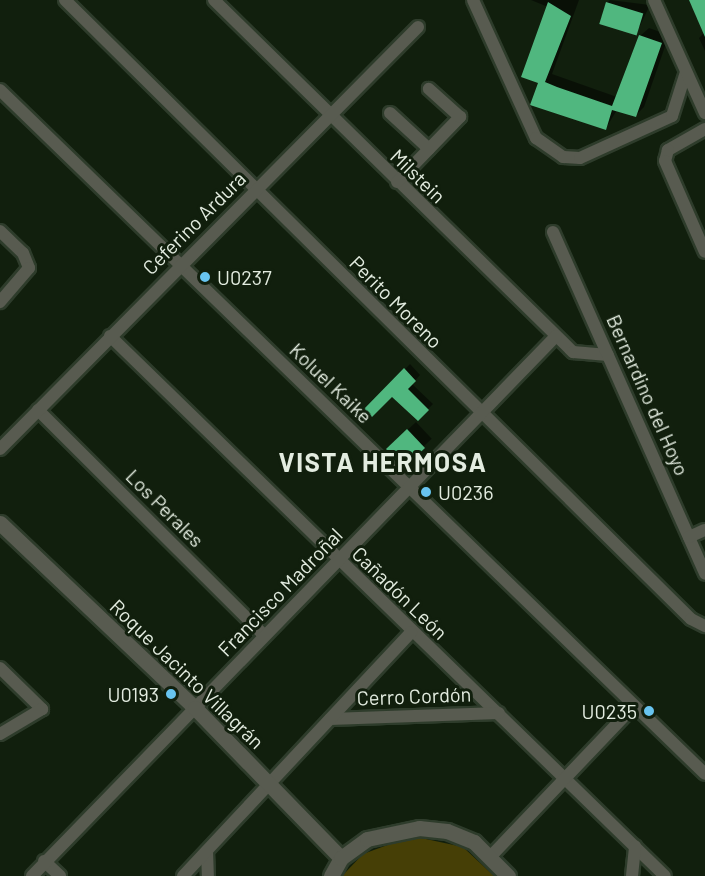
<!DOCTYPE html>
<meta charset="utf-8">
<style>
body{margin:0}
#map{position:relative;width:705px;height:876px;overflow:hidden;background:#111f0d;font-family:Barlow,sans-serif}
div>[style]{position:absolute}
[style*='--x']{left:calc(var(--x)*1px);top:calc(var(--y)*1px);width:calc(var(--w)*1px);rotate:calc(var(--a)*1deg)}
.green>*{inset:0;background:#463f06}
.shadow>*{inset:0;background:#0007;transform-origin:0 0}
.building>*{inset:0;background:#50b77f;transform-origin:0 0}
.roads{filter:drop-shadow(2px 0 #2e3c2b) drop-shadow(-2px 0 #2e3c2b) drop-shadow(0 2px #2e3c2b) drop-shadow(0 -2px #2e3c2b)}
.minor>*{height:12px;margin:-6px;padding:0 6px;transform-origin:6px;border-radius:6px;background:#585b50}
.tertiary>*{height:15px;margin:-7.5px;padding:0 7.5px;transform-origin:7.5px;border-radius:7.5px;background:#585b50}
.dots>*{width:16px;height:16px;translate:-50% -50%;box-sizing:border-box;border:3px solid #111f0d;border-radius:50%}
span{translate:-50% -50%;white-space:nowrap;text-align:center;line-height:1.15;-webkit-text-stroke:6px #111f0d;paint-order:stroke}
.street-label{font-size:20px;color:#e3ece0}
.poi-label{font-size:20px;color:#e3ece0}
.left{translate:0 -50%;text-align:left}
.right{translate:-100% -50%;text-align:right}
.district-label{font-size:26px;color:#e3ece0;font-weight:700;letter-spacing:1.5px}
</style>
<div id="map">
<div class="green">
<i style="clip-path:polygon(412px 836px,463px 847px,494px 876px,342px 876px,363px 854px)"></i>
</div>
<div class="shadow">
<i style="clip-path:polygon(531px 0,579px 0,552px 74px,617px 97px,640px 36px,649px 28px,669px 35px,644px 107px,636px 115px,617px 110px,606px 128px,539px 82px,548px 7px)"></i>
<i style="clip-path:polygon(610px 0,650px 5px,635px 36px,607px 3px)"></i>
<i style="clip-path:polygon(690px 0,705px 0,705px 51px,699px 38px,705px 32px)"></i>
<i style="clip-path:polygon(410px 364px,420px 375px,412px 384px,433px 404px,418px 419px,392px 395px,367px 409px)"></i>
<i style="left:416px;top:422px;width:23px;height:28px;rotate:47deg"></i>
</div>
<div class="building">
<i style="clip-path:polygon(689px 0,705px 0,705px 37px)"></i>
<i style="clip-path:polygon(548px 2px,571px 16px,545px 82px,557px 87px,612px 106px,639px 35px,662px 43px,636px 117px,612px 110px,606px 130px,530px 105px,538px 83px,521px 77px)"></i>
<i style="left:606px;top:2px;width:39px;height:23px;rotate:17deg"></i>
<i style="clip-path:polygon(404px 368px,416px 381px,408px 389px,429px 410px,418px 421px,392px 397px,372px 417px,364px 409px)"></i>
<i style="clip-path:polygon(407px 429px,425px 448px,411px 461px,398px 462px,386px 449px)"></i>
</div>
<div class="roads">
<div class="minor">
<i style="--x:65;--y:0;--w:880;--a:44.68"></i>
<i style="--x:691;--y:619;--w:16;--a:27"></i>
<i style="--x:214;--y:0;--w:503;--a:44.44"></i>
<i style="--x:573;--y:352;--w:35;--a:5"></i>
<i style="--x:473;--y:0;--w:152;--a:65.5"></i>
<i style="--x:536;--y:138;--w:33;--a:35"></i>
<i style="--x:563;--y:157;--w:17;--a:3"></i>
<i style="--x:580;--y:158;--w:101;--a:-24.5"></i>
<i style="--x:672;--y:116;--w:46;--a:-72.3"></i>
<i style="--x:654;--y:0;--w:124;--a:65.7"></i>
<i style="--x:0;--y:90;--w:982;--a:44.13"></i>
<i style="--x:390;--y:113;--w:53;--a:42.7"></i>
<i style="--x:705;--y:129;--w:43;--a:150.4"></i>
<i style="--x:668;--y:150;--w:11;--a:105"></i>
<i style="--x:665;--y:161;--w:99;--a:66.3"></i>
<i style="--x:397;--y:182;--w:91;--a:-45.9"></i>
<i style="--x:460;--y:117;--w:42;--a:-137.9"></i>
<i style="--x:0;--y:231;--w:32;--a:44"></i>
<i style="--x:23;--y:253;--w:16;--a:68"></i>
<i style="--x:29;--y:268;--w:45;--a:130.5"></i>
<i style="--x:553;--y:232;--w:374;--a:66"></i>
<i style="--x:110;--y:336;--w:774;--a:44.22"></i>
<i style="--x:38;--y:410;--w:319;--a:44.9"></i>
<i style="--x:0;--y:449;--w:594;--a:-45.27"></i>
<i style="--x:689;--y:537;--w:17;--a:-24"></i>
<i style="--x:0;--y:668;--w:59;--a:44.3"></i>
<i style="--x:42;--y:709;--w:49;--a:149.2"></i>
<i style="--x:330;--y:719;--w:169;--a:-2"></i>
<i style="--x:207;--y:851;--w:25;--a:88"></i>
<i style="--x:492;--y:855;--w:206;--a:-46.4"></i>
<i style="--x:44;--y:861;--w:22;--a:43"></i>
<i style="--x:32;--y:876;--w:752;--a:-45.86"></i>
<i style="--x:183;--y:876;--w:334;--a:-46.9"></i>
<i style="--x:632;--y:876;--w:30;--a:-84"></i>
</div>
<div class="tertiary">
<i style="--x:0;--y:523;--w:269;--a:43.5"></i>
<i style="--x:195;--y:708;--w:209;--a:45.8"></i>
<i style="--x:331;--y:876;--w:21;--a:-61"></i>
<i style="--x:341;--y:858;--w:32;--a:-36"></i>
<i style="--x:367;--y:839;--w:53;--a:-11.9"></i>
<i style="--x:419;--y:828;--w:28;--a:6"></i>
<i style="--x:447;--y:831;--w:29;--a:22"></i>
<i style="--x:474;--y:842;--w:48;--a:45"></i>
</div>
</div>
<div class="dots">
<i style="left:205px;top:277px;background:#68c4f0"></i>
<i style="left:426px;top:492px;background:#68c4f0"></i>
<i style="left:171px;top:694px;background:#68c4f0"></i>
<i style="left:649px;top:711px;background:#68c4f0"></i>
</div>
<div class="street-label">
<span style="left:418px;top:176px;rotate:44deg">Milstein</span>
<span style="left:194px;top:223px;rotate:-45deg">Ceferino Ardura</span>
<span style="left:396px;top:302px;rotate:45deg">Perito Moreno</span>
<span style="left:331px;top:383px;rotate:44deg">Koluel Kaike</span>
<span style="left:648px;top:395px;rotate:66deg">Bernardino del Hoyo</span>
<span style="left:165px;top:508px;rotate:45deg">Los Perales</span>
<span style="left:280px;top:592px;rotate:-46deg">Francisco Madroñal</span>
<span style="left:400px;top:593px;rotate:44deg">Cañadón León</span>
<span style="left:187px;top:674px;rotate:44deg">Roque Jacinto Villagrán</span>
<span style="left:414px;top:696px;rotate:-2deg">Cerro Cordón</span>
</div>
<div class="poi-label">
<span class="left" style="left:217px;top:277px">U0237</span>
<span class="left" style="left:438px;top:492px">U0236</span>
<span class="right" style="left:159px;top:694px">U0193</span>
<span class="right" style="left:637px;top:711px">U0235</span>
</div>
<div class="district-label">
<span style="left:383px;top:462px">VISTA HERMOSA</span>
</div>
</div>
